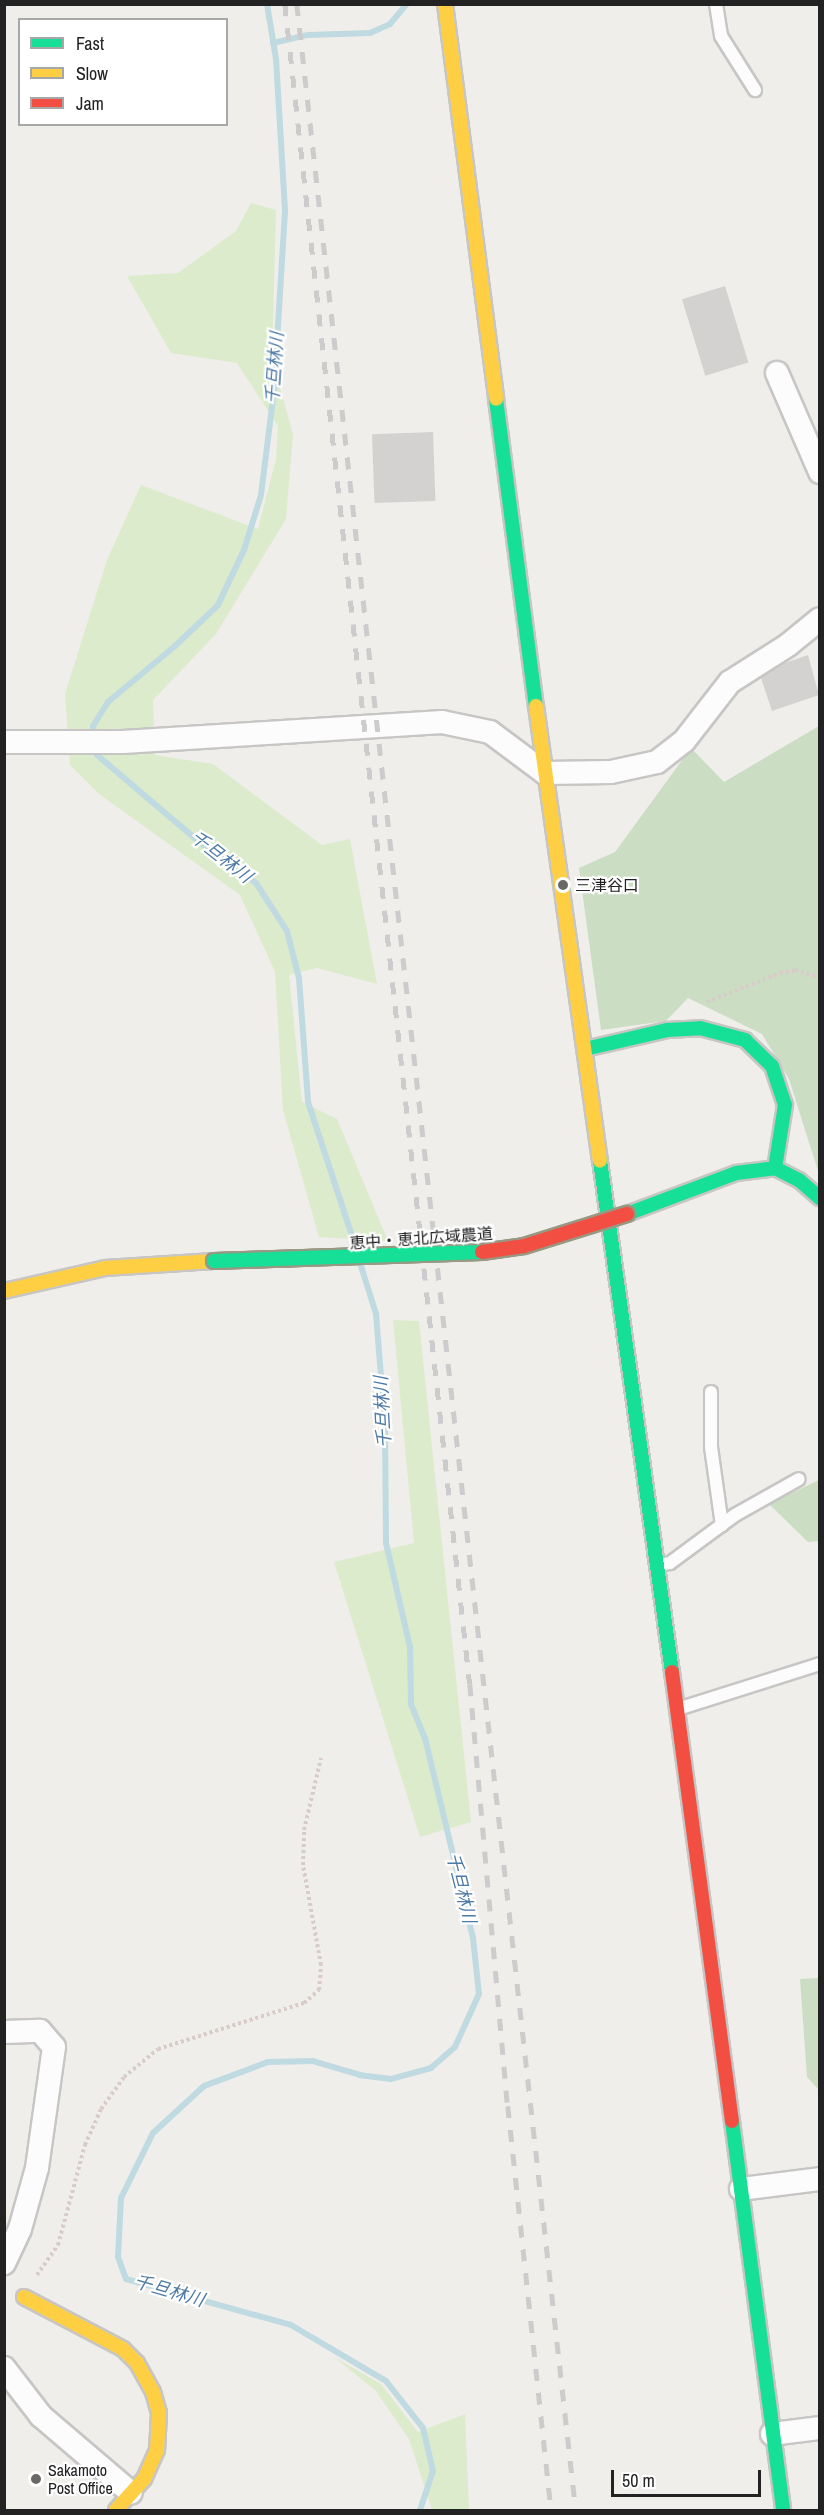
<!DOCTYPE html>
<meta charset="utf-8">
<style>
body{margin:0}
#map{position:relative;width:824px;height:2515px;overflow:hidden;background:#efeeeb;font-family:"Archivo Narrow","Noto Sans JP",sans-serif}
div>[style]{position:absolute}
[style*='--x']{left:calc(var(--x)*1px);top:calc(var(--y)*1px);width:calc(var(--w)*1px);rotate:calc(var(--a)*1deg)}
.grass>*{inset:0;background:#dcebcc}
.forest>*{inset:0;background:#cbddc2}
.stream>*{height:6px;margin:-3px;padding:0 3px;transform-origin:3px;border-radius:3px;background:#c0dae1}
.building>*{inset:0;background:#d4d2d0;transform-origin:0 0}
.path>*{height:4px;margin-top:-2px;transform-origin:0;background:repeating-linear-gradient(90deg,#d8cbc9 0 3px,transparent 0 6px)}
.roads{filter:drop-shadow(2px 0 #c7c6c5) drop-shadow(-2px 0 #c7c6c5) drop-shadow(0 2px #c7c6c5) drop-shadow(0 -2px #c7c6c5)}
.lane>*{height:12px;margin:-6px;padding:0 6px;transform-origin:6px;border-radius:6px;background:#fdfcfc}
.street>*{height:22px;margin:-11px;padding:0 11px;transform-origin:11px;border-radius:11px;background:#fdfcfc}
.fast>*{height:14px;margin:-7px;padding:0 7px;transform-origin:7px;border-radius:7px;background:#16e098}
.slow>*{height:14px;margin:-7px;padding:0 7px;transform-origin:7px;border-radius:7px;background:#ffcf43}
.jam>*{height:14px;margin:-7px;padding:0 7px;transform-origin:7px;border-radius:7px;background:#f24e42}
.rail>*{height:4.5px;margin-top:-2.25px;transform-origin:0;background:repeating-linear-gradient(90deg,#ccc 0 12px,transparent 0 24px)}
.bridges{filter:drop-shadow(2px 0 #989983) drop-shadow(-2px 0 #989983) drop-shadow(0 2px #989983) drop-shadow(0 -2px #989983)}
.fast-bridge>*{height:14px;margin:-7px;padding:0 7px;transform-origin:7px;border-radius:7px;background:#16e098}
.jam-bridge>*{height:14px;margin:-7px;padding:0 7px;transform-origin:7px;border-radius:7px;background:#f24e42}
.dots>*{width:16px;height:16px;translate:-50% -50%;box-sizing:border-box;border:3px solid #fff;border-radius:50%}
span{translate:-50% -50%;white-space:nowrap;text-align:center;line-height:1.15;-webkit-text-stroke:4.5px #fff;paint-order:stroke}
.poi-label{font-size:16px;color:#222}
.left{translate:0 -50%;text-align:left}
.street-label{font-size:16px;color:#222}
.water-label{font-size:18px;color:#4e7aa7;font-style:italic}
.frame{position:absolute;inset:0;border:6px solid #222;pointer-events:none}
.legend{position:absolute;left:18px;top:18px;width:210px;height:108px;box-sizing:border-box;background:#fff;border:2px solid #a7a7a7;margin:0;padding:8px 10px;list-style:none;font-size:18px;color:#222}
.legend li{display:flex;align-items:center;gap:12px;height:30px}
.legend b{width:30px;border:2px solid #a7a7a7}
.scale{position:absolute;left:611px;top:2470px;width:150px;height:27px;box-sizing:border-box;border:3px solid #222;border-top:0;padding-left:8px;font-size:18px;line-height:21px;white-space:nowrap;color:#222;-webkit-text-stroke:4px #fff;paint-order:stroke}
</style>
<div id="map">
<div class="grass">
<i style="clip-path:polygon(251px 203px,276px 210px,272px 359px,293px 434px,286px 519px,216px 634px,153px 700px,155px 755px,213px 764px,322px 845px,350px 839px,377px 984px,317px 968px,289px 975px,302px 1102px,337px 1119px,388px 1241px,319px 1237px,283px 1110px,275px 972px,240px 895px,99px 794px,70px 765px,65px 694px,107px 560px,141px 485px,258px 529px,276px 459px,278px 426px,237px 363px,171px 353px,127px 276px,178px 273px,236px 231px)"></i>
<i style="clip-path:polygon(393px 1320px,419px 1321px,471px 1822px,420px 1837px,334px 1562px,414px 1543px)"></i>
<i style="clip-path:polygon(334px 2357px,381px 2384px,418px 2432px,465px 2414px,469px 2510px,432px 2510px,409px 2439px,375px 2390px)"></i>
</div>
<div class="forest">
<i style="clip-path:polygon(819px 726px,819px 1174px,789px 1079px,762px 1034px,688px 998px,666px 1021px,601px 1030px,579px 868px,615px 852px,691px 748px,724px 782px)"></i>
<i style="clip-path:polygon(819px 1480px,819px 1541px,808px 1542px,769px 1504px)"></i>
<i style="clip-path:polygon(819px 1978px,820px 1978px,819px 2090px,807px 2077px,800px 1979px)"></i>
</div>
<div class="stream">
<i style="--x:273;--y:43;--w:37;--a:-13"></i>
<i style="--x:309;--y:35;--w:61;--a:-1.9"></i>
<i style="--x:370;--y:33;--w:22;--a:-24"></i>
<i style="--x:390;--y:24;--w:26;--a:-50"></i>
<i style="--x:94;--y:737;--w:11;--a:-95"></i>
<i style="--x:93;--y:726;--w:28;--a:-58"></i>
<i style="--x:108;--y:702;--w:87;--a:-39.9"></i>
<i style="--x:175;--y:646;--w:59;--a:-43.6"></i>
<i style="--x:218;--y:605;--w:61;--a:-64.7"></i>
<i style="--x:244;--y:550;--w:58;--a:-72.8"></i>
<i style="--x:261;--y:495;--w:105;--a:-82.9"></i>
<i style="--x:274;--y:391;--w:181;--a:-86.5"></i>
<i style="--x:285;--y:210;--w:151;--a:-93.4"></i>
<i style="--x:276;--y:59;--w:56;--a:-99.3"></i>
<i style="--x:96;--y:747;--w:8;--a:83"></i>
<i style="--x:97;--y:755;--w:131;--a:40.4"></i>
<i style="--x:197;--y:840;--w:73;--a:36.1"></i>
<i style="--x:256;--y:883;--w:57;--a:57.1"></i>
<i style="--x:287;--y:931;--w:49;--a:75.7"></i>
<i style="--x:299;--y:978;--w:124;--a:85.8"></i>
<i style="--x:308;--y:1102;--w:154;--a:71.8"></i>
<i style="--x:361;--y:1266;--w:50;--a:72.6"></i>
<i style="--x:376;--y:1314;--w:113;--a:85.4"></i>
<i style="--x:385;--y:1427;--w:116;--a:89.5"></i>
<i style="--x:386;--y:1543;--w:107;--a:77"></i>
<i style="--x:410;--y:1647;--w:57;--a:89"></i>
<i style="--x:411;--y:1704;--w:37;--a:68"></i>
<i style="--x:425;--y:1738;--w:206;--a:76.5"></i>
<i style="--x:473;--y:1938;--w:56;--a:83.9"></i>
<i style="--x:479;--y:1994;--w:58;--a:114.4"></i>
<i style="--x:455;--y:2047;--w:32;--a:139"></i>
<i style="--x:431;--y:2068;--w:41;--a:164.6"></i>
<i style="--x:391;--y:2079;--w:31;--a:-173"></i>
<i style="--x:360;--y:2075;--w:49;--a:-163.4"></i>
<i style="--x:313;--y:2061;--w:45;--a:178.7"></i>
<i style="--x:268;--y:2062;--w:68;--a:159.4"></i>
<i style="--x:204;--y:2086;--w:69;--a:137.3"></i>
<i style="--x:153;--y:2133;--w:72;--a:116.2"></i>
<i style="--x:121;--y:2198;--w:59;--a:92.9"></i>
<i style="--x:118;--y:2257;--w:23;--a:70"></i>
<i style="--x:126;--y:2279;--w:171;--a:15.6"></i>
<i style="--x:291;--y:2325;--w:110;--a:30.5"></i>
<i style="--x:386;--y:2381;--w:60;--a:51.8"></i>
<i style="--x:423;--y:2428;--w:44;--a:76.9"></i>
<i style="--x:433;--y:2471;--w:41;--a:108.4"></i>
</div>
<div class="building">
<i style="left:725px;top:286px;width:80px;height:45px;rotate:73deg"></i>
<i style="left:433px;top:432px;width:69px;height:61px;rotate:88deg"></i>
<i style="clip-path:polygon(808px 655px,819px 695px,772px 711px,761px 678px,785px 663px)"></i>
</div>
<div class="path">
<i style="--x:707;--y:1002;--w:79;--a:-21.7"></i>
<i style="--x:780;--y:973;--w:15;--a:-11"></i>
<i style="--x:795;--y:970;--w:26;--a:16"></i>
<i style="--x:37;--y:2275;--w:37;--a:-55"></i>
<i style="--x:58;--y:2245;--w:104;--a:-74.9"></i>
<i style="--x:85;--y:2145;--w:39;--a:-66"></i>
<i style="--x:101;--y:2109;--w:39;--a:-54"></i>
<i style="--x:124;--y:2077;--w:44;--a:-39.5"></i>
<i style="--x:158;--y:2049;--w:153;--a:-17.5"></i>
<i style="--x:304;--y:2003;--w:20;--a:-41"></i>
<i style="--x:319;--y:1990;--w:25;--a:-85"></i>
<i style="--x:321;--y:1965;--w:102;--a:-100.2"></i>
<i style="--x:303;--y:1865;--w:35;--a:-88"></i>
<i style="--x:304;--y:1830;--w:74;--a:-76.7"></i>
</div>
<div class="roads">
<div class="lane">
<i style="--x:716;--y:4;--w:32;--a:81"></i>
<i style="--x:721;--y:36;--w:64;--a:57.8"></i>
<i style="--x:711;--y:1392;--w:55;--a:90"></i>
<i style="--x:711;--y:1447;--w:79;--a:82"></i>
<i style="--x:658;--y:1565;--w:12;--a:-9"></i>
<i style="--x:670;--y:1563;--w:81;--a:-36.4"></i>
<i style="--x:735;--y:1515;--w:73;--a:-29.4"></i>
<i style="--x:678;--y:1709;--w:149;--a:-17.6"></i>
</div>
<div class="street">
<i style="--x:777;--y:373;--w:108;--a:66.5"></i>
<i style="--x:4;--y:742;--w:119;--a:0"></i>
<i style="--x:123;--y:742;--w:320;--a:-3.6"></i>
<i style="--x:442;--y:722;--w:49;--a:11.8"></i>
<i style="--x:490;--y:732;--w:69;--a:36.7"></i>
<i style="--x:545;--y:773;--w:66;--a:-0.9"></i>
<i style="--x:611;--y:772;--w:47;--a:-12.3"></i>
<i style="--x:657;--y:762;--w:34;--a:-38"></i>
<i style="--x:684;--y:741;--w:75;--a:-52.1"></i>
<i style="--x:730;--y:682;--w:69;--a:-32.5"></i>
<i style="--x:788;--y:645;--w:41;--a:-39.1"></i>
<i style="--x:4;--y:2032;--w:36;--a:-2"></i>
<i style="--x:40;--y:2031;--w:21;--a:49"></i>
<i style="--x:54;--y:2047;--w:122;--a:98"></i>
<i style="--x:37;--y:2168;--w:63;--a:105.6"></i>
<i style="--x:20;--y:2229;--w:38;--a:115"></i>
<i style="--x:741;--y:2189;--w:80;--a:-7.2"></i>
<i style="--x:4;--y:2368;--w:61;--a:52.4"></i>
<i style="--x:41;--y:2416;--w:118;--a:40.5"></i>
<i style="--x:772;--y:2434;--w:48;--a:-7.1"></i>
</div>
<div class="fast">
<i style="--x:496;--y:399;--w:310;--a:82.6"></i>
<i style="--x:585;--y:1049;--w:84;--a:-13"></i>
<i style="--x:667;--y:1030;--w:33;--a:-3"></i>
<i style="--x:700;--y:1028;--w:47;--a:14.9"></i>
<i style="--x:745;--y:1040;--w:37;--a:44"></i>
<i style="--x:772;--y:1066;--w:41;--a:71.6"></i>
<i style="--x:785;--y:1105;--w:64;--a:99"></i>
<i style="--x:600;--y:1161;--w:516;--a:81.98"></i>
<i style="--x:627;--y:1214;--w:116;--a:-20.6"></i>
<i style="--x:736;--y:1173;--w:39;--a:-7"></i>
<i style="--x:775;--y:1168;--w:27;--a:27"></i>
<i style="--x:799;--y:1180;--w:28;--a:41"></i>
<i style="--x:732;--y:2121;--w:392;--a:82.5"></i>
</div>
<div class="slow">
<i style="--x:445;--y:4;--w:398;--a:82.6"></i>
<i style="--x:536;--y:706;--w:459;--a:82"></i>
<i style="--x:4;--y:1291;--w:104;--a:-12.8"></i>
<i style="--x:105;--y:1268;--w:109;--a:-3.7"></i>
<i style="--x:24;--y:2297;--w:112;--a:27.7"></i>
<i style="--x:123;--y:2349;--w:20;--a:45"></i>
<i style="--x:137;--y:2363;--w:33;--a:61"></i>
<i style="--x:153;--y:2392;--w:22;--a:74"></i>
<i style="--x:159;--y:2413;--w:37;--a:93"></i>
<i style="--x:157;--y:2450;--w:32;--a:114"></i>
<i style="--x:144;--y:2479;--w:42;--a:132.1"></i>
</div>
<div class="jam">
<i style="--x:672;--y:1672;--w:453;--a:82.4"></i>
</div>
</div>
<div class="rail">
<i style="--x:285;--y:4;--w:1690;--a:83.72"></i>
<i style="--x:470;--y:1684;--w:424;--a:84.9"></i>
<i style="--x:508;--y:2106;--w:406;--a:83.9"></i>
<i style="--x:297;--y:4;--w:2521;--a:83.65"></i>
</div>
<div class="bridges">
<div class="fast-bridge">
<i style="--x:214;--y:1261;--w:268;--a:-1.9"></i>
</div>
<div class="jam-bridge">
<i style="--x:482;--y:1252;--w:42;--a:-8.1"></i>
<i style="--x:524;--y:1246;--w:108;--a:-17.3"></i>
</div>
</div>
<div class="dots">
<i style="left:563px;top:885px;background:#6a6968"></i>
<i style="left:36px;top:2479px;background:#6a6968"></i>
</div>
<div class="poi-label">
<span class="left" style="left:575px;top:885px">三津谷口</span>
<span class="left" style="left:48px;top:2479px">Sakamoto<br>Post Office</span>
</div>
<div class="street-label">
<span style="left:421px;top:1238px;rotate:-4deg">恵中・恵北広域農道</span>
</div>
<div class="water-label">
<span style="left:275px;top:368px;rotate:-86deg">千旦林川</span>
<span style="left:221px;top:857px;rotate:38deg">千旦林川</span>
<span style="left:383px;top:1412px;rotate:-93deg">千旦林川</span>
<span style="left:461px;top:1888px;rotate:76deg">千旦林川</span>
<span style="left:169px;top:2291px;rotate:16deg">千旦林川</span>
</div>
<div class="frame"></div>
<ul class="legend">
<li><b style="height:8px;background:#16e098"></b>Fast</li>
<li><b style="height:8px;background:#ffcf43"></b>Slow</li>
<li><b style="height:8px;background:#f24e42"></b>Jam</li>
</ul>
<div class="scale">50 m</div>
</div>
